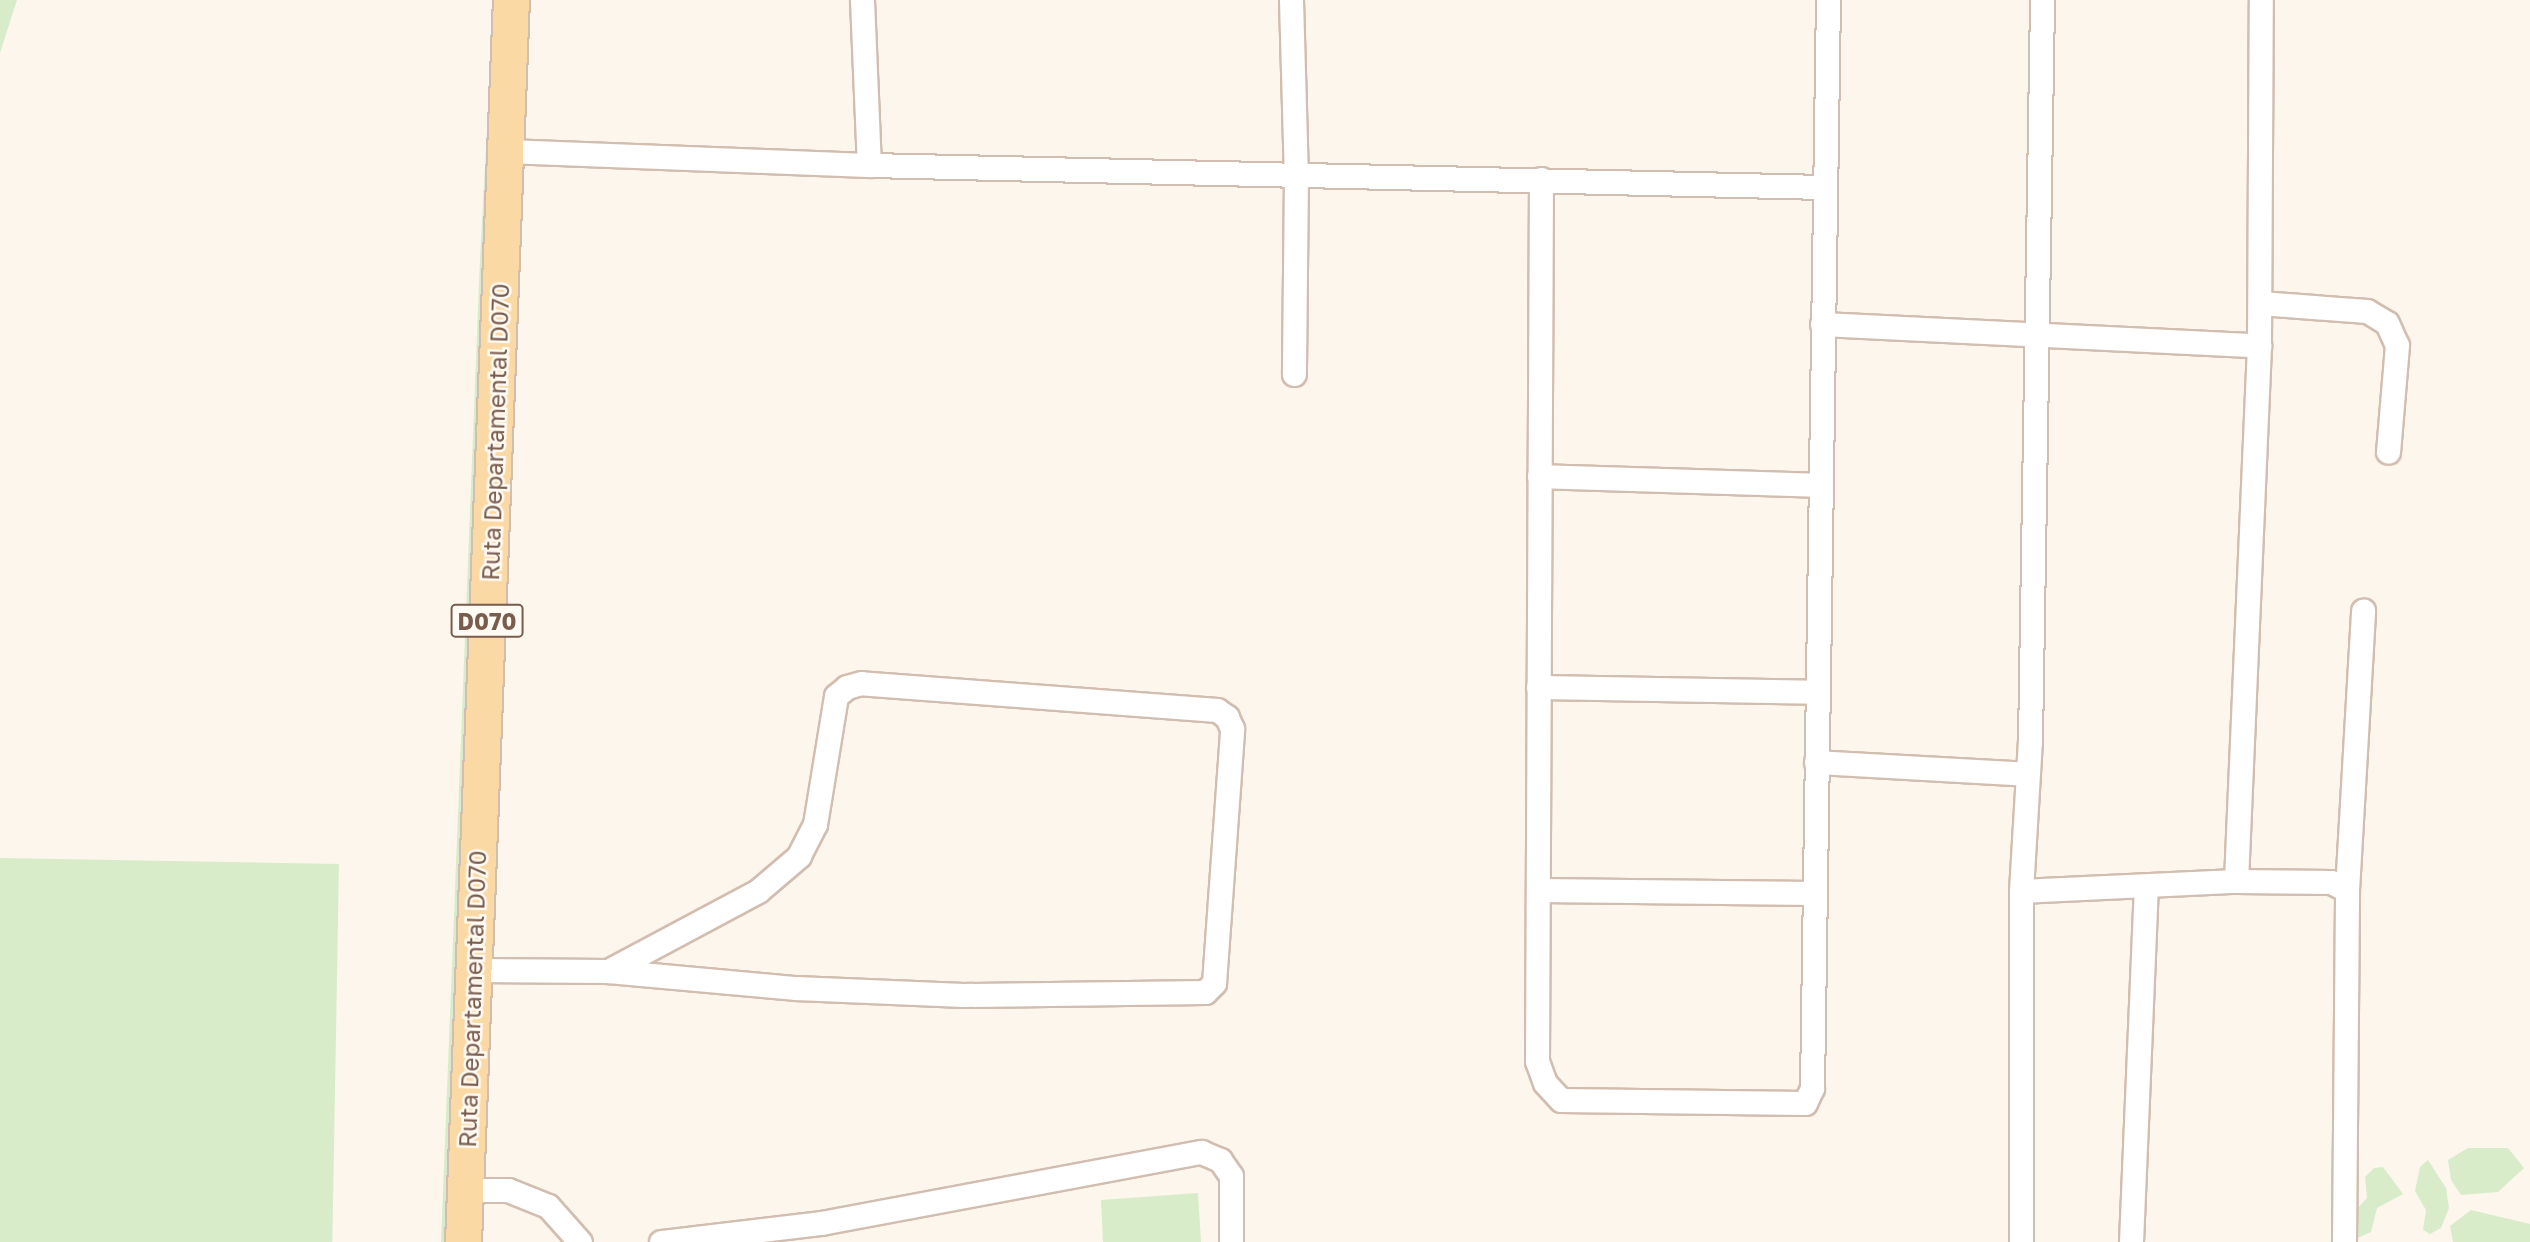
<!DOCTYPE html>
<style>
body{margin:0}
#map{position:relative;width:2530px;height:1242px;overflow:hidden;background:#fdf6ec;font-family:"Golos Text",sans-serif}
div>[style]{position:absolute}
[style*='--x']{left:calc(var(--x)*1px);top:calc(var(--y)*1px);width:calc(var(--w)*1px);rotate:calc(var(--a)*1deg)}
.green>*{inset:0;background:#d8ecc9;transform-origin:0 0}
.roads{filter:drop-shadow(2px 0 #d1beb0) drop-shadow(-2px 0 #d1beb0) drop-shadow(0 2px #d1beb0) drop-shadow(0 -2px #d1beb0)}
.minor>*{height:23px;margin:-11.5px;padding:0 11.5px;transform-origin:11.5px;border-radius:11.5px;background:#fff}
.primary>*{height:35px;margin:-17.5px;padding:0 17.5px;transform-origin:17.5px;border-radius:17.5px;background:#fbd9a5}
span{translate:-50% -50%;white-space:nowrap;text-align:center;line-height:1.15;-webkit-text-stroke:5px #fffaf3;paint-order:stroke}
.shield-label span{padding:2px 5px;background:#fffaf3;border:2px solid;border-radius:5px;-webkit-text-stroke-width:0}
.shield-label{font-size:23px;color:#7a5c4d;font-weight:700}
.street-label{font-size:24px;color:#7a5c4d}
</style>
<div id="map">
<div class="green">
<i style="clip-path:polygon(0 0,17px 0,0 53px)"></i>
<i style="clip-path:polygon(494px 0,451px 1242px,441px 1242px,480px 259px)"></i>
<i style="left:0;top:858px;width:339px;height:384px;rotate:1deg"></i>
<i style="clip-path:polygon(2468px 1148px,2508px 1148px,2524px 1168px,2498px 1192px,2461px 1195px,2451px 1180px,2448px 1160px)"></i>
<i style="clip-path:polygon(2428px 1160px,2446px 1188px,2449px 1208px,2441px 1228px,2430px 1234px,2423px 1230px,2426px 1210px,2415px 1191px,2420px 1167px)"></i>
<i style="clip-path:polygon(2383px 1167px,2403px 1194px,2377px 1208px,2371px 1232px,2353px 1240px,2353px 1213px,2367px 1198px,2365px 1177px,2374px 1168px)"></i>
<i style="clip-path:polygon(1198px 1193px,1201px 1242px,1103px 1242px,1101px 1200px)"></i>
<i style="clip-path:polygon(2471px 1210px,2530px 1224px,2530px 1242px,2453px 1242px,2450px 1226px)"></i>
</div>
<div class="roads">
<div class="minor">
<i style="--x:862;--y:0;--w:165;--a:87.6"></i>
<i style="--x:1291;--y:0;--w:176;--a:88.4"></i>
<i style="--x:1296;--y:176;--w:198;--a:90.6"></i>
<i style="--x:505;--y:151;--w:364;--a:2.2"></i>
<i style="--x:869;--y:165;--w:956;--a:1.32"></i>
<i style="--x:1541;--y:179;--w:882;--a:90.26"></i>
<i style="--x:1537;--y:1061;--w:23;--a:70"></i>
<i style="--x:1545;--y:1083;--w:23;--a:47"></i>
<i style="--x:1561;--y:1100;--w:244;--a:0.7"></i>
<i style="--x:1805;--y:1103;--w:17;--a:-65"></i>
<i style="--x:1812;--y:1088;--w:1088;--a:-89.16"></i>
<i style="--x:2260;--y:303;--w:107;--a:4.3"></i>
<i style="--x:2367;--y:311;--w:23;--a:31"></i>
<i style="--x:2387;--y:323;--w:24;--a:66"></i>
<i style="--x:2397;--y:345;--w:107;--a:94.8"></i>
<i style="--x:1822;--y:324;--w:438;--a:2.8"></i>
<i style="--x:1539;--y:476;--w:281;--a:1.8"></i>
<i style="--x:1538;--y:687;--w:279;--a:1"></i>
<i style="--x:1816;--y:762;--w:212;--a:3.2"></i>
<i style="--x:2236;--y:881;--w:536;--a:-87.54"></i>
<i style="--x:2259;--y:345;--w:345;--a:-89.7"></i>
<i style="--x:1538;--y:890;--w:276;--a:0.6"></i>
<i style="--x:2021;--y:891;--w:215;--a:-2.7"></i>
<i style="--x:2236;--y:881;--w:95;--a:0.6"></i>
<i style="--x:2331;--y:882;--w:18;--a:27"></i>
<i style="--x:474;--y:970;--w:134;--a:0.4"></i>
<i style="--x:608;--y:971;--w:189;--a:5.2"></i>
<i style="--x:796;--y:988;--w:167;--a:2.4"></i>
<i style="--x:963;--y:995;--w:242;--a:-0.7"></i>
<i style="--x:1205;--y:992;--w:13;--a:-45"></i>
<i style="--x:1214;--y:983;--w:255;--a:-85.9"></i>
<i style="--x:1232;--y:729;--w:13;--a:-113"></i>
<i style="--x:1227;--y:717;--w:12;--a:-145"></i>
<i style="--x:1217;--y:710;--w:357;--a:-175.7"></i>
<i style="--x:861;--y:683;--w:15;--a:164"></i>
<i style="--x:847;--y:687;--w:14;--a:141"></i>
<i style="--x:836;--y:696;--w:130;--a:99.3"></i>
<i style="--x:815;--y:824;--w:36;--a:117"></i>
<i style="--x:799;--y:856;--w:54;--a:139.5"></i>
<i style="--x:758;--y:891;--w:170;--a:151.9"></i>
<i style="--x:465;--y:1190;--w:43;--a:0"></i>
<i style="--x:508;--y:1190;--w:43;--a:21.8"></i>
<i style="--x:548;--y:1206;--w:48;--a:48.4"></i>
<i style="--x:661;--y:1242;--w:161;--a:-6.8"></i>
<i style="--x:821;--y:1223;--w:387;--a:-10.6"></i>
<i style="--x:1201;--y:1152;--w:21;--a:23"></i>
<i style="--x:1220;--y:1160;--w:19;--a:55"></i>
<i style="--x:1231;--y:1176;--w:66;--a:90"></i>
<i style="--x:2021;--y:1242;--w:351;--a:-90"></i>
<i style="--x:2021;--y:891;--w:150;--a:-86.6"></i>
<i style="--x:2030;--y:741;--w:741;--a:-89.07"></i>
<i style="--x:2131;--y:1242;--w:354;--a:-87.6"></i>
<i style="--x:2344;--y:1242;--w:352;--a:-89.5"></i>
<i style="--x:2347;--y:890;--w:280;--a:-86.7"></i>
</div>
<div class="primary">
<i style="--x:463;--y:1242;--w:1243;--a:-87.79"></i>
</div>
</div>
<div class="shield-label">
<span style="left:487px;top:621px">D070</span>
</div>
<div class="street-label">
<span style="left:495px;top:432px;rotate:-88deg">Ruta Departamental D070</span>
<span style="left:472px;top:999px;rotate:-88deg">Ruta Departamental D070</span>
</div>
</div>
